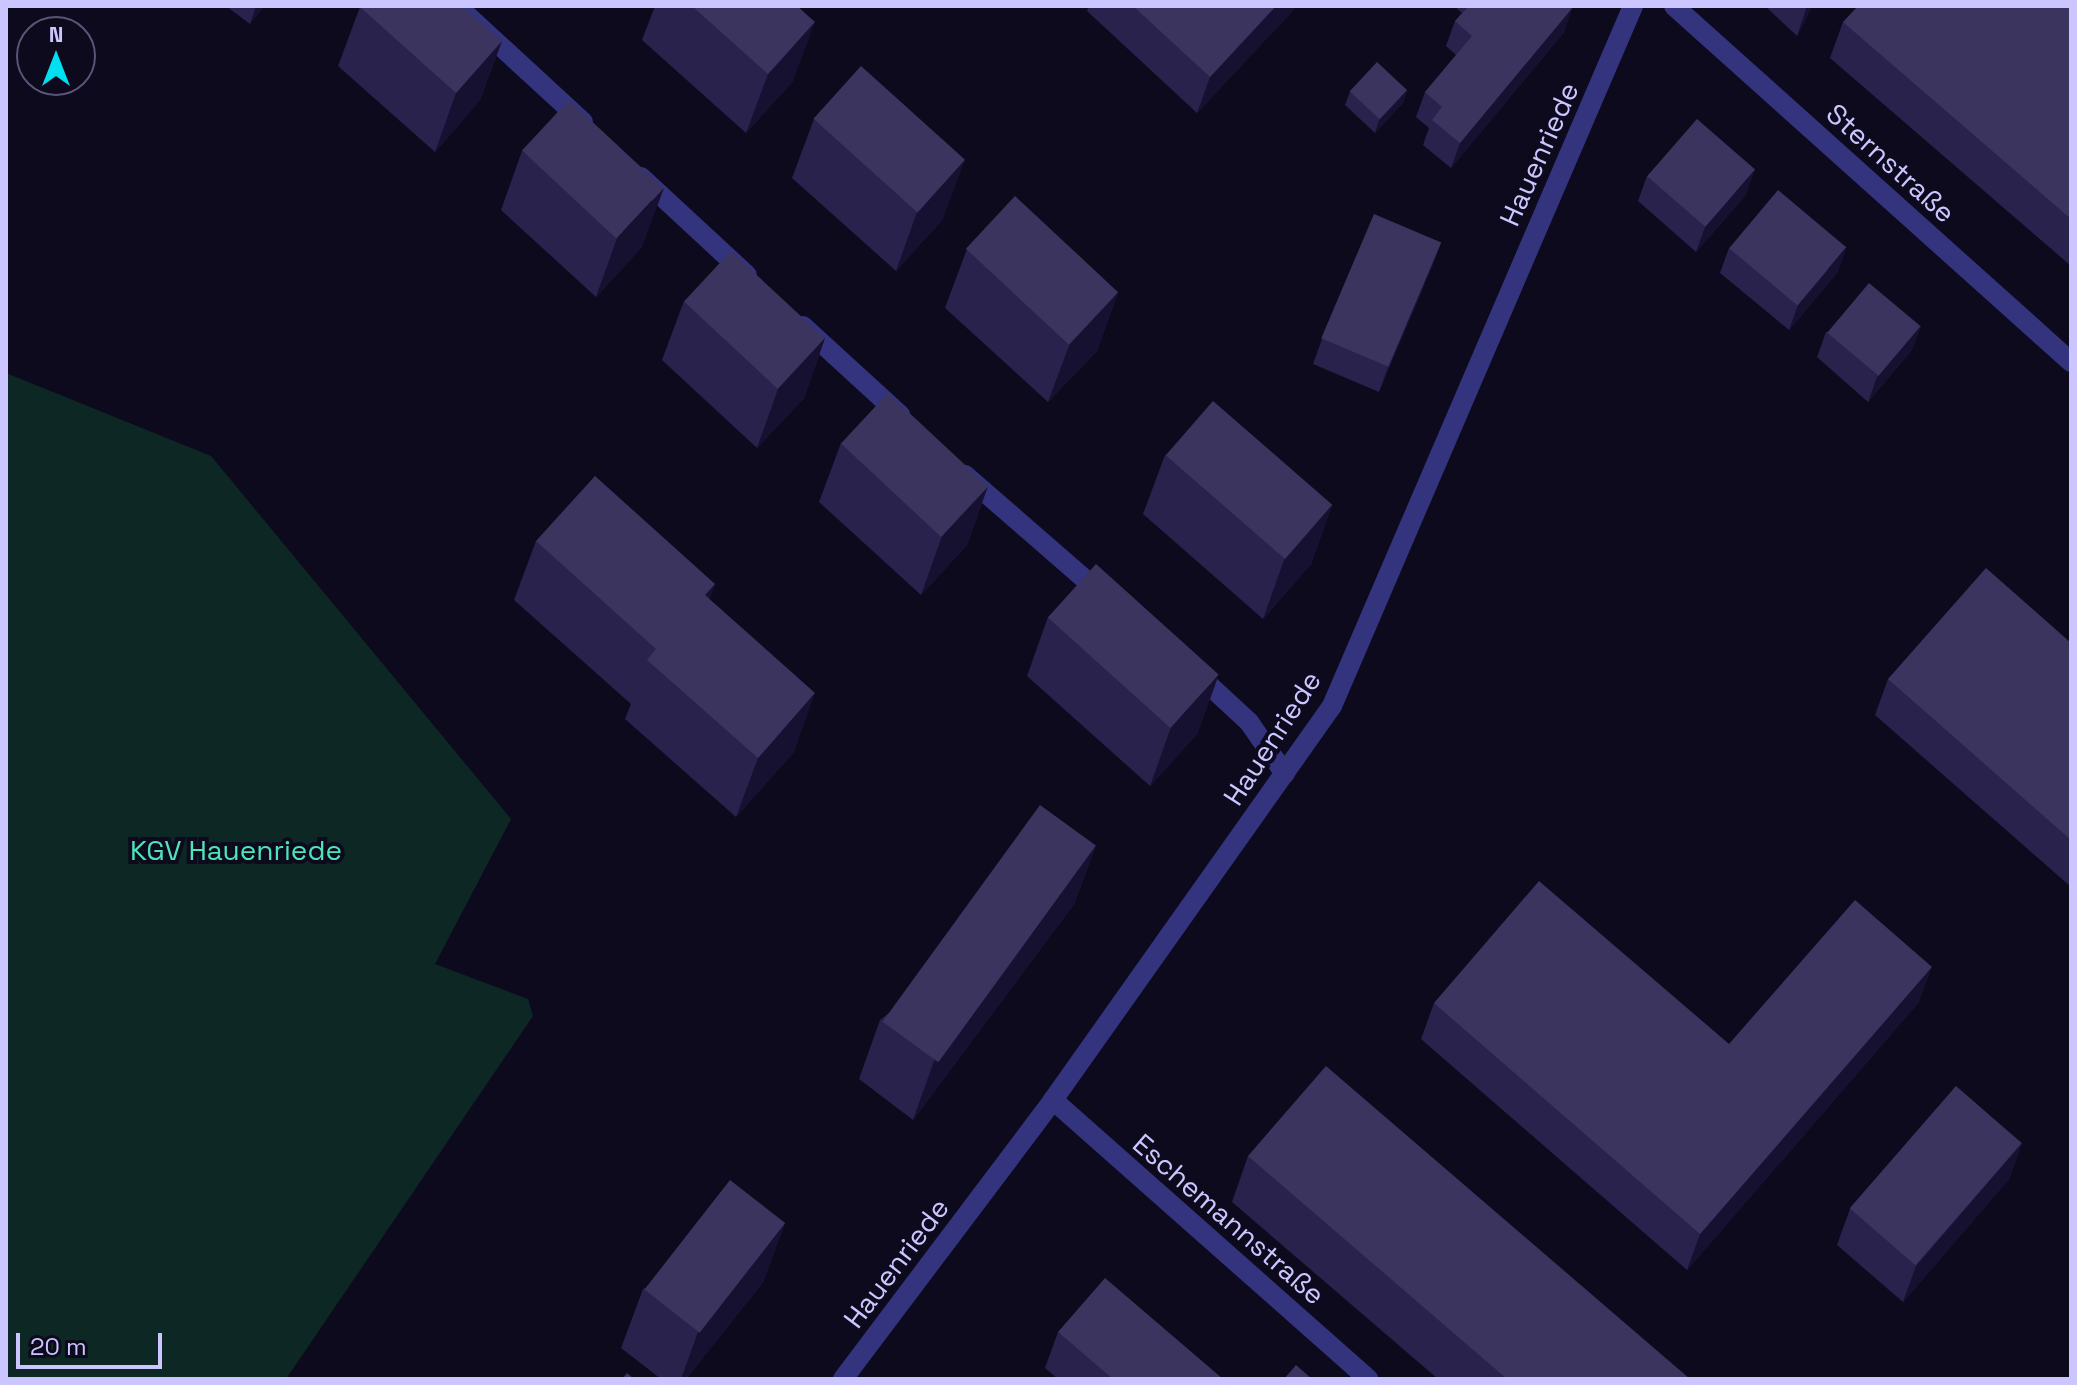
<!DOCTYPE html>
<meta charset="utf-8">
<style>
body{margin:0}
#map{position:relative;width:2077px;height:1385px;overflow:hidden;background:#0d0a1d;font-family:"Space Grotesk",sans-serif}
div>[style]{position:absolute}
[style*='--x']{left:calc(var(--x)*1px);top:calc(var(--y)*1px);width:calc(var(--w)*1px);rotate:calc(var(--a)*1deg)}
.green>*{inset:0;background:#0d2725}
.minor>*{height:20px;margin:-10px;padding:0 10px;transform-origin:10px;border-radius:10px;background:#33337e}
.wall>*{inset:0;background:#29224c}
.shaded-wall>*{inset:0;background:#171131}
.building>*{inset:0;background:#3b345f;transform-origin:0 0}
span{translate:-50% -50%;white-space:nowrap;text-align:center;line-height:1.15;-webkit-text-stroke:8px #0d0a1d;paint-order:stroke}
.street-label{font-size:28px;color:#cbc6ff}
.park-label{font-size:28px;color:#4de4ba}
.frame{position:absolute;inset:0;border:8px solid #cbc6ff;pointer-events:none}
.north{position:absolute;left:16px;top:16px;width:80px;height:80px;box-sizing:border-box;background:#0d0a1d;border:2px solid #595577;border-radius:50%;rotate:0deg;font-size:22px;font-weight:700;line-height:32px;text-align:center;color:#cbc6ff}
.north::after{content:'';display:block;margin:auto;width:28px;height:36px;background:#00e0f1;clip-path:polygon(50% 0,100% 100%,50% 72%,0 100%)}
.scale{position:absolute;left:16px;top:1333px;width:146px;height:36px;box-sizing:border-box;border:4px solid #cbc6ff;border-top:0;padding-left:10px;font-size:24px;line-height:28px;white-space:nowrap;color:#cbc6ff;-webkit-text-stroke:6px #0d0a1d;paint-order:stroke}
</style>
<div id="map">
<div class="green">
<i style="clip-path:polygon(6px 373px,211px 456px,511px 819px,435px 964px,528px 999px,533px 1016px,286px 1379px,6px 1379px)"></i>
</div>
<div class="minor">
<i style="--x:457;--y:6;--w:171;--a:42.6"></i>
<i style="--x:1674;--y:6;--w:533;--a:41.88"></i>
<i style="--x:641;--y:177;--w:144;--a:42.8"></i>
<i style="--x:803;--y:326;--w:132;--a:42.5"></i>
<i style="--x:965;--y:475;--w:184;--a:41"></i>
<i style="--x:1196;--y:673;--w:72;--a:42.8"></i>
<i style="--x:1249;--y:722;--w:63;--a:55.3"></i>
<i style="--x:1053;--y:1100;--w:421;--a:41.5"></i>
<i style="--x:843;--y:1379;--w:349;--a:-53"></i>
<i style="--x:1053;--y:1100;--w:483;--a:-54.7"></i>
<i style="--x:1332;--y:706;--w:762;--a:-66.73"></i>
</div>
<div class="wall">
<i style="clip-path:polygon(226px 6px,264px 6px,250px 24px)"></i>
<i style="clip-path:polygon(655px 6px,797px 6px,793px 81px,746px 133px,642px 40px)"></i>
<i style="clip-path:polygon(1089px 6px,1297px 6px,1197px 113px,1087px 11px)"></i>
<i style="clip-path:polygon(1454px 6px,1571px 6px,1564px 32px,1451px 168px,1423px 145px,1429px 128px,1416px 117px,1425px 92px,1456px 55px,1446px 46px,1455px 21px,1462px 13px)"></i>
<i style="clip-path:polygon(1765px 6px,1812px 6px,1797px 36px)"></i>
<i style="clip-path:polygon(2071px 6px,2071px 266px,1830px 58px,1843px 22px)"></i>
<i style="clip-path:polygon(360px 7px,502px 41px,480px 100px,435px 152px,338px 66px)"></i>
<i style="clip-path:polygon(1407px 90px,1403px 103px,1375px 133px,1345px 105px,1350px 92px)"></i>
<i style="clip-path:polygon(814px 119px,943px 219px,896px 271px,792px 178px)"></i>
<i style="clip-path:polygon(522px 151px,642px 247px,596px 297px,501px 210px)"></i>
<i style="clip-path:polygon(1647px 176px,1746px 195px,1696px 252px,1638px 201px)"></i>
<i style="clip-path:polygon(1441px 242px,1432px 267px,1379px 392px,1313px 364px,1322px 339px)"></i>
<i style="clip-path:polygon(1729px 248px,1838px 272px,1789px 330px,1720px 273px)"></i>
<i style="clip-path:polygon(967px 249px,1118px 292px,1097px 351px,1048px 402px,945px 308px)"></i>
<i style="clip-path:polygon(684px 301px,825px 338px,804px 398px,757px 448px,662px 360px)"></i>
<i style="clip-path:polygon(1921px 326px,1911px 351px,1868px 402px,1817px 357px,1826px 332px)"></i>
<i style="clip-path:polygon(841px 443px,988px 486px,967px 545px,921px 595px,819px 502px)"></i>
<i style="clip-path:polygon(1165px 455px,1332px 505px,1311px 564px,1263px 619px,1143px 514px)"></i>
<i style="clip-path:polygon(536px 541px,715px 584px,709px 599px,794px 752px,736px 817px,625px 719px,631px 704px,514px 600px)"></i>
<i style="clip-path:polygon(1048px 617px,1198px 733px,1150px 786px,1027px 676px)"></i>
<i style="clip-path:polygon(2071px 643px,2071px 887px,1875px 715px,1888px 679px)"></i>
<i style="clip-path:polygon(1096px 845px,1074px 904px,913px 1120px,859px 1079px,880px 1020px)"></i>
<i style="clip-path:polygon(1919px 1002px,1687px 1270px,1421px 1039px,1434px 1003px,1729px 1044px)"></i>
<i style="clip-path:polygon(2022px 1143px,2009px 1179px,1903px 1302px,1837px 1245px,1850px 1209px)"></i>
<i style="clip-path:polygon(1248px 1156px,1690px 1379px,1438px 1379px,1232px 1202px)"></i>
<i style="clip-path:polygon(785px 1223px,763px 1282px,686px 1379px,661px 1379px,621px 1348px,643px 1289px)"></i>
<i style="clip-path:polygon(1058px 1332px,1223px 1379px,1058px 1379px,1045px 1368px)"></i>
</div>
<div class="shaded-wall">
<i style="clip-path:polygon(256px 6px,264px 6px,250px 24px)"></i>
<i style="clip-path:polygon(1276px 6px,1297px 6px,1197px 113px,1210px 77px)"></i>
<i style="clip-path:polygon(1807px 6px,1812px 6px,1797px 36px)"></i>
<i style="clip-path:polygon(1573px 7px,1564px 32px,1451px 168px,1460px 143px)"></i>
<i style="clip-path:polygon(815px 22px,793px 81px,746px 133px,768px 74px)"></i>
<i style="clip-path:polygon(502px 41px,480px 100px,435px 152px,456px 93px)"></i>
<i style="clip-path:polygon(1407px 90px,1403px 103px,1375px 133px,1379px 120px)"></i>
<i style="clip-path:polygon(965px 160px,943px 219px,896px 271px,917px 212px)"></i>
<i style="clip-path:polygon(1755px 170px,1746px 195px,1696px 252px,1705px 227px)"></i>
<i style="clip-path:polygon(664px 188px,642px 247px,596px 297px,617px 238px)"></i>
<i style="clip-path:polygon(1441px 242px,1432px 267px,1379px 392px,1388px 367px)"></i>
<i style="clip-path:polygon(1847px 247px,1838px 272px,1789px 330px,1798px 305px)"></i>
<i style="clip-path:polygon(1118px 292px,1097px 351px,1048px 402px,1070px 343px)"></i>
<i style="clip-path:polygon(1921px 326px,1911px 351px,1868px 402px,1877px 377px)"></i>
<i style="clip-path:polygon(825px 338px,804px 398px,757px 448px,778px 389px)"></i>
<i style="clip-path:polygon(988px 486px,967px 545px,921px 595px,942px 536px)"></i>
<i style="clip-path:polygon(1332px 505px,1311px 564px,1263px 619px,1284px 560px)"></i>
<i style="clip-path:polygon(715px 584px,693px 643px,705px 595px)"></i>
<i style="clip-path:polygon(1219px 674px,1198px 733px,1150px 786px,1171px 727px)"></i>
<i style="clip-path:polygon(815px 693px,794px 752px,736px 817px,758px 758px)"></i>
<i style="clip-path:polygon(1096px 845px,1074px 904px,913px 1120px,934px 1061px)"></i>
<i style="clip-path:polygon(1932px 967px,1919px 1002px,1687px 1270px,1700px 1234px)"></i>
<i style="clip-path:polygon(2022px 1143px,2009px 1179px,1903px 1302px,1916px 1266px)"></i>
<i style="clip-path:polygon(785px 1223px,763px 1282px,686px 1379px,681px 1379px,698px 1332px)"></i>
</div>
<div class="building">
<i style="clip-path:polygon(361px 6px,462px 6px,502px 41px,456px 93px,360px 7px)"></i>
<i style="clip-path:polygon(692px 6px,797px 6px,815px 22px,768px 74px)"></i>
<i style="clip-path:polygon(1133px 6px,1276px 6px,1210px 77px)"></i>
<i style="clip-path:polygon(1469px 6px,1571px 6px,1573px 7px,1460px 143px,1432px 120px,1442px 107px,1425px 92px,1472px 36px,1455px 21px)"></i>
<i style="clip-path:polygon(1858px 6px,2071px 6px,2071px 219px,1843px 22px)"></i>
<i style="left:1377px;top:62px;width:41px;height:40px;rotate:43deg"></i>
<i style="left:861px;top:66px;width:140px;height:71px;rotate:42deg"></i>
<i style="left:569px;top:100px;width:129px;height:69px;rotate:43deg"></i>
<i style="left:1697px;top:119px;width:77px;height:76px;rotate:41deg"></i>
<i style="left:1778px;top:190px;width:89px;height:76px;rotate:40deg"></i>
<i style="left:1015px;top:196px;width:141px;height:72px;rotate:43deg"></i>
<i style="left:1374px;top:214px;width:73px;height:135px;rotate:23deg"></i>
<i style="left:731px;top:251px;width:128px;height:69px;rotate:43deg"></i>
<i style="left:1869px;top:283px;width:67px;height:65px;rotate:40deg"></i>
<i style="left:888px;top:393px;width:137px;height:69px;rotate:43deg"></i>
<i style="left:1213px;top:401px;width:158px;height:72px;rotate:41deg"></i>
<i style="clip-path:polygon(595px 476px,715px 584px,705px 595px,815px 693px,758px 758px,647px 660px,656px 649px,536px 541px)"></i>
<i style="left:1096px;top:564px;width:165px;height:72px;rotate:42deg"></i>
<i style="clip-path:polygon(1986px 568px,2071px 643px,2071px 840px,1888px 679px)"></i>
<i style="left:1040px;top:805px;width:69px;height:268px;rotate:36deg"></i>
<i style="clip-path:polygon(1539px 881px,1729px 1044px,1855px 900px,1932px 967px,1700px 1234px,1434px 1003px)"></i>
<i style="clip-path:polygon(1326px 1066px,1690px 1379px,1507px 1379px,1248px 1156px)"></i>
<i style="left:1956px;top:1086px;width:87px;height:162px;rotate:41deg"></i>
<i style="left:730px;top:1180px;width:70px;height:139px;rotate:38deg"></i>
<i style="clip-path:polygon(1105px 1278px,1223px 1379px,1113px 1379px,1058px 1332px)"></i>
<i style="clip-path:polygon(1296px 1365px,1312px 1379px,1284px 1379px)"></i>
<i style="clip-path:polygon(627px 1373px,634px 1379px,622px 1379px)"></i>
</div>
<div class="street-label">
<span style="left:1539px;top:154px;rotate:-66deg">Hauenriede</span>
<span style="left:1891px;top:163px;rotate:42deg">Sternstraße</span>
<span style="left:1272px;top:738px;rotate:-57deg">Hauenriede</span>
<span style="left:1229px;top:1219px;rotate:41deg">Eschemannstraße</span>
<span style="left:896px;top:1263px;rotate:-53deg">Hauenriede</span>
</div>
<div class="park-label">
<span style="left:236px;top:850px">KGV Hauenriede</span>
</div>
<div class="frame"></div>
<div class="north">N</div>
<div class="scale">20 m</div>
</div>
